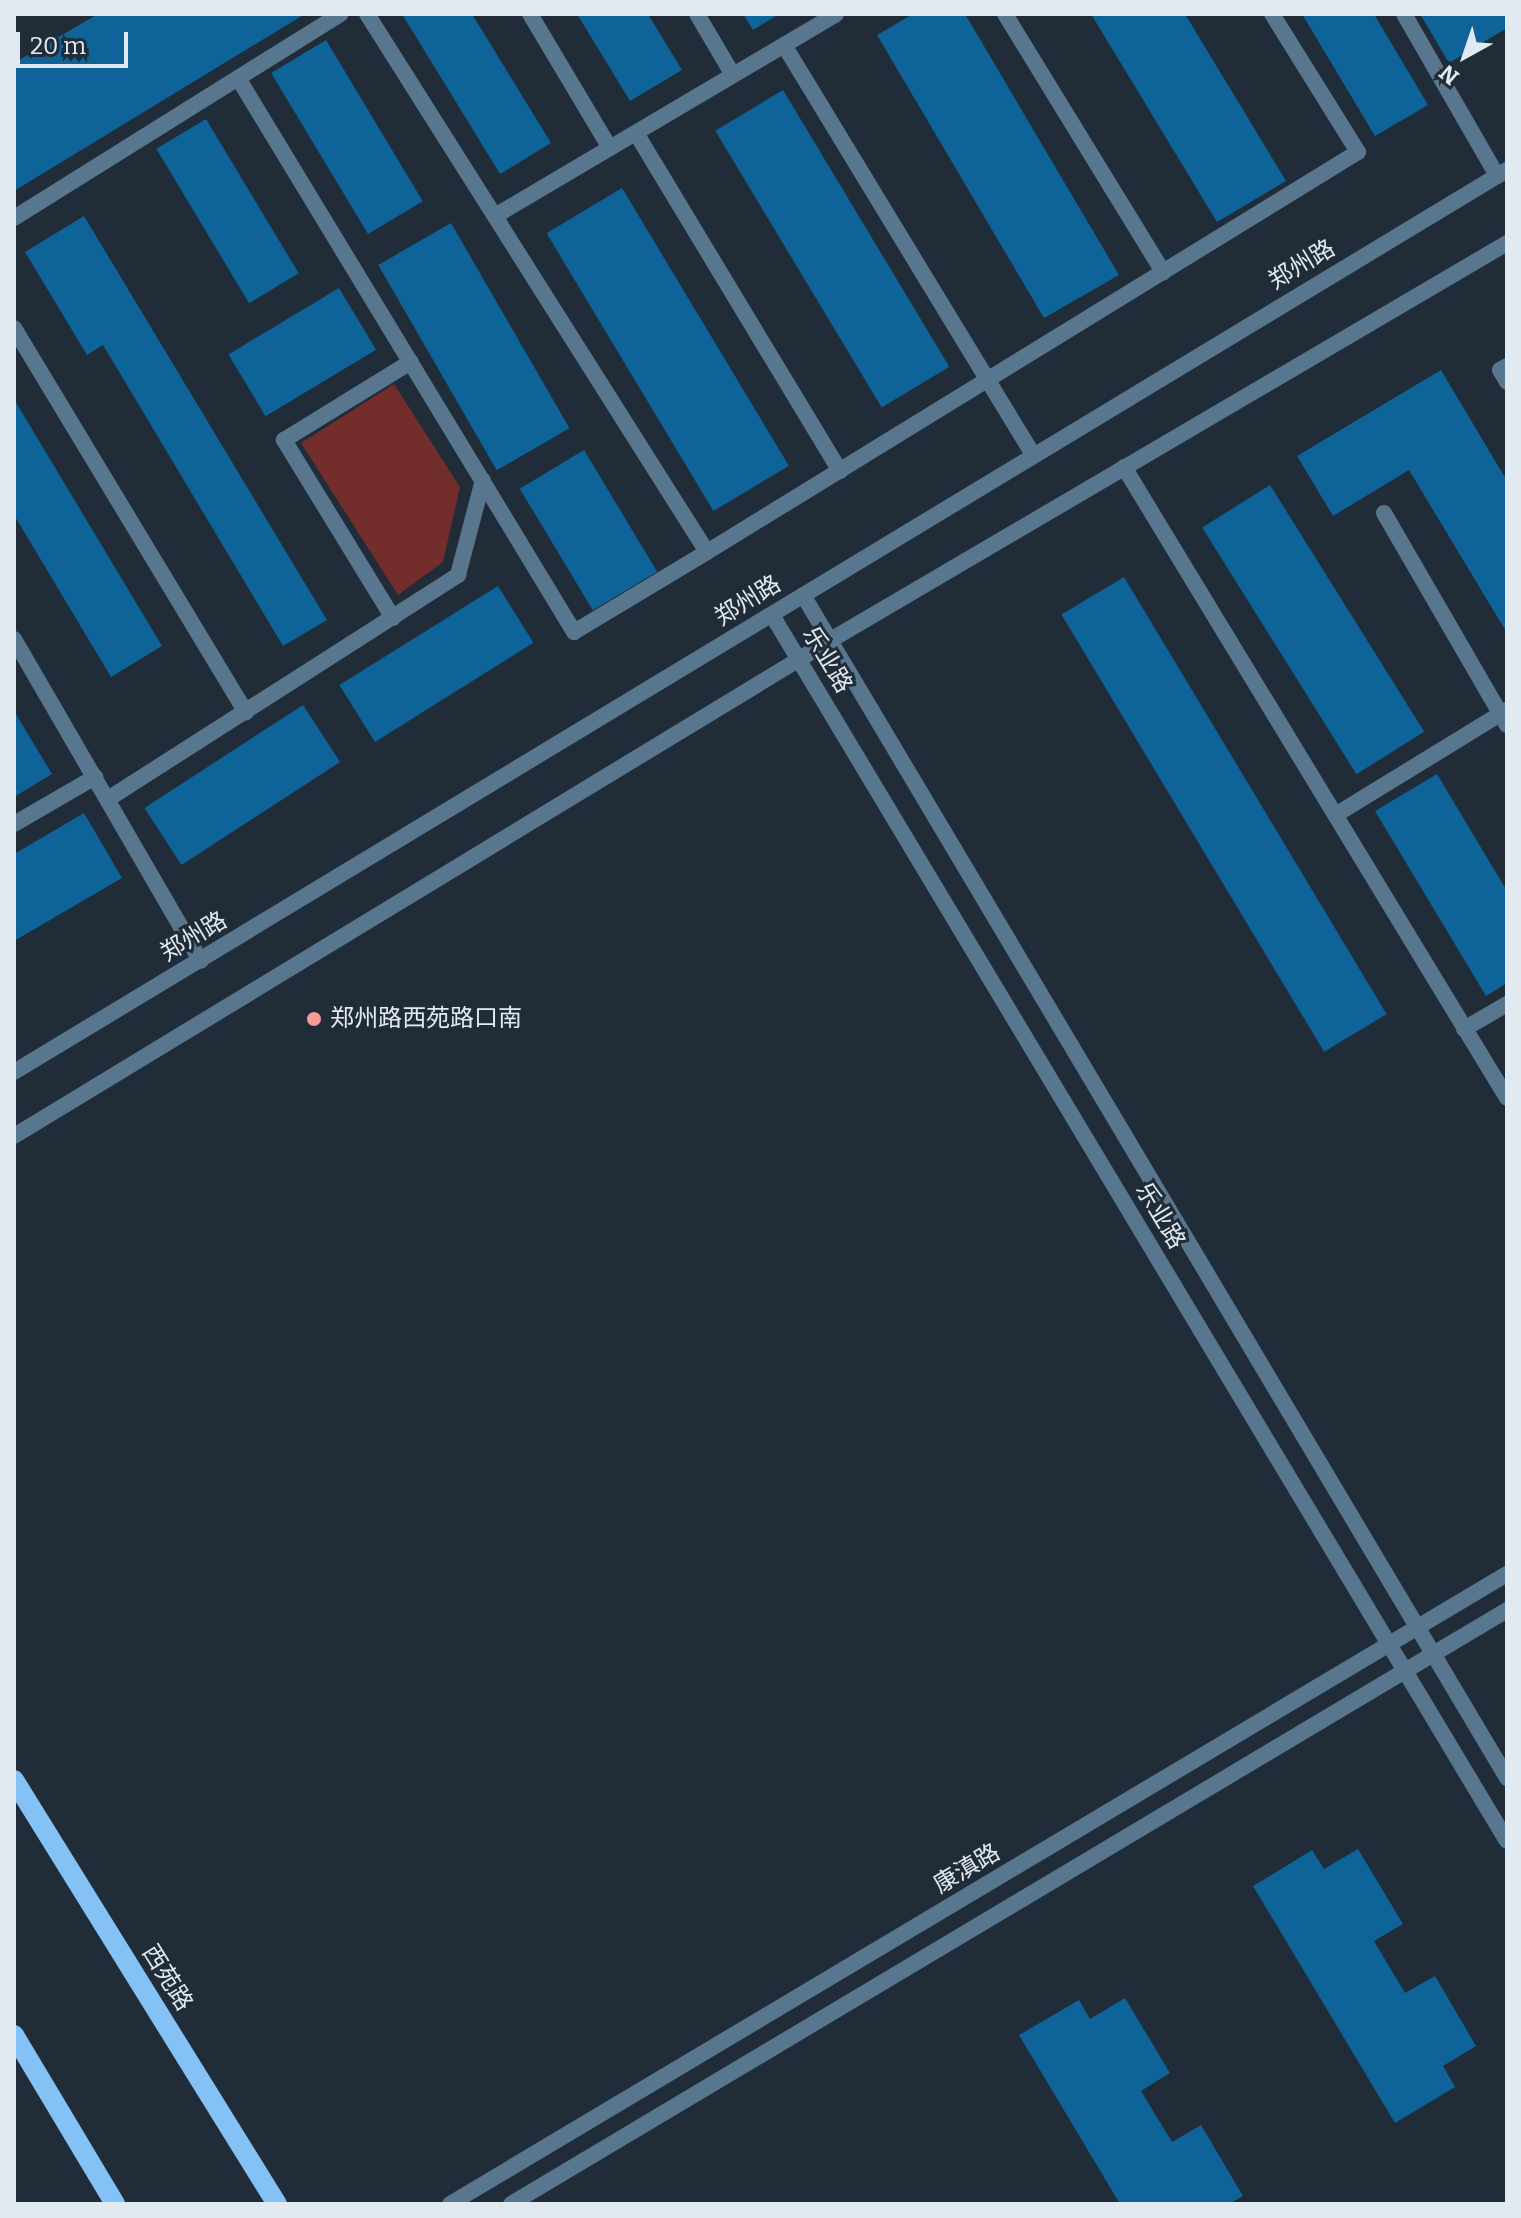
<!DOCTYPE html>
<meta charset="utf-8">
<style>
body{margin:0}
#map{position:relative;width:1521px;height:2218px;overflow:hidden;background:#202c37;font-family:Bitter,"Noto Sans SC",serif}
div>[style]{position:absolute}
[style*='--x']{left:calc(var(--x)*1px);top:calc(var(--y)*1px);width:calc(var(--w)*1px);rotate:calc(var(--a)*1deg)}
.green>*{inset:0;background:#732d2b}
.building>*{inset:0;background:#0e6399;transform-origin:0 0}
.service>*{height:16px;margin:-8px;padding:0 8px;transform-origin:8px;border-radius:8px;background:#59768f}
.minor>*{height:16px;margin:-8px;padding:0 8px;transform-origin:8px;border-radius:8px;background:#59768f}
.tertiary>*{height:16px;margin:-8px;padding:0 8px;transform-origin:8px;border-radius:8px;background:#59768f}
.primary>*{height:20px;margin:-10px;padding:0 10px;transform-origin:10px;border-radius:10px;background:#84c2f5}
.dots>*{width:22px;height:22px;translate:-50% -50%;box-sizing:border-box;border:4px solid #202c37;border-radius:50%}
span{translate:-50% -50%;white-space:nowrap;text-align:center;line-height:1.15;-webkit-text-stroke:6px #202c37;paint-order:stroke}
.street-label{font-size:24px;color:#e2eaf1}
.poi-label{font-size:24px;color:#e2eaf1}
.left{translate:0 -50%;text-align:left}
.frame{position:absolute;inset:0;border:16px solid #e2eaf1;pointer-events:none}
.north{position:absolute;left:1425px;top:16px;width:80px;height:80px;-webkit-text-stroke:6px #202c37;paint-order:stroke;rotate:220deg;font-size:22px;font-weight:700;line-height:32px;text-align:center;color:#e2eaf1}
.north::after{content:'';display:block;margin:auto;width:28px;height:36px;background:#e2eaf1;clip-path:polygon(50% 0,100% 100%,50% 72%,0 100%)}
.scale{position:absolute;left:16px;top:32px;width:112px;height:36px;box-sizing:border-box;border:4px solid #e2eaf1;border-top:0;padding-left:10px;font-size:24px;line-height:28px;white-space:nowrap;color:#e2eaf1;-webkit-text-stroke:6px #202c37;paint-order:stroke}
</style>
<div id="map">
<div class="green">
<i style="clip-path:polygon(394px 384px,460px 487px,443px 562px,398px 595px,301px 443px)"></i>
</div>
<div class="building">
<i style="clip-path:polygon(98px 14px,305px 14px,14px 191px,14px 63px)"></i>
<i style="clip-path:polygon(402px 14px,472px 14px,551px 143px,500px 174px)"></i>
<i style="clip-path:polygon(577px 14px,648px 14px,682px 70px,630px 101px)"></i>
<i style="clip-path:polygon(743px 14px,779px 14px,753px 30px)"></i>
<i style="clip-path:polygon(913px 14px,965px 14px,1119px 275px,1044px 318px,877px 35px)"></i>
<i style="clip-path:polygon(1091px 14px,1185px 14px,1286px 181px,1217px 222px)"></i>
<i style="clip-path:polygon(1302px 14px,1374px 14px,1428px 105px,1375px 136px)"></i>
<i style="clip-path:polygon(1420px 14px,1507px 14px,1507px 28px,1449px 63px)"></i>
<i style="left:326px;top:40px;width:188px;height:64px;rotate:59deg"></i>
<i style="left:783px;top:90px;width:323px;height:79px;rotate:59deg"></i>
<i style="left:206px;top:119px;width:180px;height:58px;rotate:59deg"></i>
<i style="left:622px;top:188px;width:324px;height:88px;rotate:59deg"></i>
<i style="clip-path:polygon(84px 216px,327px 620px,283px 646px,103px 345px,87px 355px,25px 252px)"></i>
<i style="left:451px;top:223px;width:237px;height:84px;rotate:60deg"></i>
<i style="left:339px;top:288px;width:72px;height:129px;rotate:59deg"></i>
<i style="clip-path:polygon(1441px 370px,1507px 481px,1507px 633px,1409px 470px,1333px 516px,1297px 456px)"></i>
<i style="clip-path:polygon(14px 399px,162px 646px,111px 677px,14px 515px)"></i>
<i style="left:584px;top:450px;width:142px;height:75px;rotate:59deg"></i>
<i style="left:1270px;top:485px;width:291px;height:80px;rotate:58deg"></i>
<i style="left:1124px;top:577px;width:510px;height:73px;rotate:59deg"></i>
<i style="left:498px;top:586px;width:67px;height:187px;rotate:58deg"></i>
<i style="left:303px;top:705px;width:68px;height:189px;rotate:57deg"></i>
<i style="clip-path:polygon(14px 711px,52px 774px,14px 797px)"></i>
<i style="clip-path:polygon(1437px 774px,1507px 891px,1507px 983px,1486px 996px,1375px 811px)"></i>
<i style="clip-path:polygon(84px 813px,122px 878px,14px 941px,14px 854px)"></i>
<i style="clip-path:polygon(1358px 1849px,1403px 1924px,1374px 1941px,1405px 1993px,1435px 1976px,1476px 2046px,1443px 2066px,1455px 2087px,1395px 2123px,1253px 1886px,1312px 1850px,1324px 1869px)"></i>
<i style="clip-path:polygon(1125px 1998px,1170px 2073px,1141px 2091px,1172px 2142px,1201px 2125px,1243px 2196px,1229px 2204px,1120px 2204px,1019px 2035px,1079px 2000px,1090px 2019px)"></i>
</div>
<div class="service">
<i style="--x:367;--y:14;--w:636;--a:57.71"></i>
<i style="--x:707;--y:552;--w:764;--a:-31.57"></i>
<i style="--x:1358;--y:152;--w:163;--a:-121.9"></i>
<i style="--x:530;--y:14;--w:156;--a:59.2"></i>
<i style="--x:697;--y:14;--w:71;--a:59.5"></i>
<i style="--x:1005;--y:14;--w:303;--a:58.5"></i>
<i style="--x:1404;--y:14;--w:187;--a:60.1"></i>
<i style="--x:784;--y:45;--w:480;--a:58.7"></i>
<i style="--x:238;--y:78;--w:648;--a:58.76"></i>
<i style="--x:574;--y:632;--w:155;--a:-31"></i>
<i style="--x:636;--y:133;--w:395;--a:58.9"></i>
<i style="--x:495;--y:216;--w:396;--a:-30.6"></i>
<i style="--x:14;--y:218;--w:385;--a:-32"></i>
<i style="--x:14;--y:328;--w:449;--a:58.9"></i>
<i style="--x:1507;--y:366;--w:8;--a:150"></i>
<i style="--x:1500;--y:370;--w:14;--a:60"></i>
<i style="--x:1124;--y:467;--w:738;--a:58.74"></i>
<i style="--x:1384;--y:513;--w:245;--a:59.9"></i>
<i style="--x:393;--y:618;--w:209;--a:-121.5"></i>
<i style="--x:284;--y:440;--w:149;--a:-31.6"></i>
<i style="--x:14;--y:639;--w:372;--a:59.9"></i>
<i style="--x:108;--y:799;--w:416;--a:-32.6"></i>
<i style="--x:458;--y:575;--w:98;--a:-75.3"></i>
<i style="--x:1337;--y:814;--w:199;--a:-31.5"></i>
<i style="--x:14;--y:824;--w:94;--a:-30.1"></i>
<i style="--x:1464;--y:1029;--w:50;--a:-30.2"></i>
</div>
<div class="minor">
<i style="--x:803;--y:595;--w:1377;--a:59.24"></i>
<i style="--x:772;--y:615;--w:1429;--a:59.06"></i>
<i style="--x:450;--y:2204;--w:1231;--a:-30.8"></i>
<i style="--x:511;--y:2204;--w:1160;--a:-30.81"></i>
</div>
<div class="tertiary">
<i style="--x:14;--y:1072;--w:1744;--a:-31.14"></i>
<i style="--x:14;--y:1136;--w:954;--a:-31.27"></i>
<i style="--x:829;--y:641;--w:786;--a:-30.41"></i>
</div>
<div class="primary">
<i style="--x:14;--y:1780;--w:499;--a:58.2"></i>
<i style="--x:14;--y:2035;--w:197;--a:59.1"></i>
</div>
<div class="dots">
<i style="left:314px;top:1019px;background:#f59c95"></i>
</div>
<div class="street-label">
<span style="left:1302px;top:265px;rotate:-31deg">郑州路</span>
<span style="left:748px;top:601px;rotate:-32deg">郑州路</span>
<span style="left:827px;top:660px;rotate:59deg">乐业路</span>
<span style="left:194px;top:937px;rotate:-31deg">郑州路</span>
<span style="left:1160px;top:1216px;rotate:59deg">乐业路</span>
<span style="left:967px;top:1869px;rotate:-31deg">康滇路</span>
<span style="left:167px;top:1978px;rotate:58deg">西苑路</span>
</div>
<div class="poi-label">
<span class="left" style="left:330px;top:1019px">郑州路西苑路口南</span>
</div>
<div class="frame"></div>
<div class="north">N</div>
<div class="scale">20 m</div>
</div>
